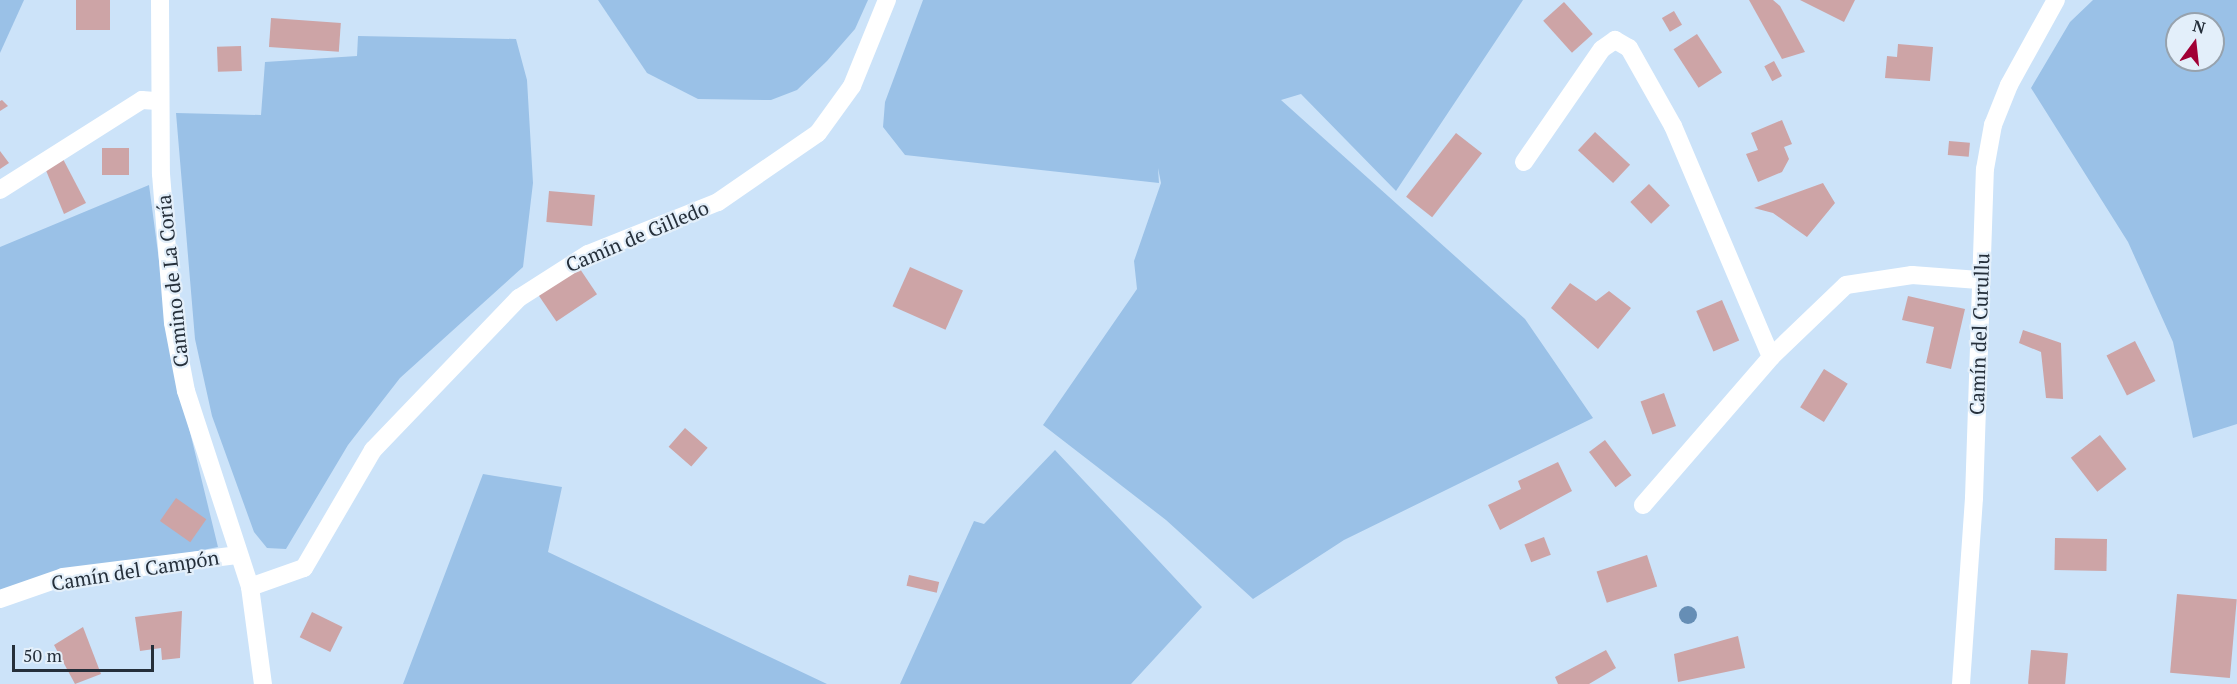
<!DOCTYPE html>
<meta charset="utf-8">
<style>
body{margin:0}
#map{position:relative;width:2237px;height:684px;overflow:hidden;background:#cce3f9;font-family:"PT Serif",serif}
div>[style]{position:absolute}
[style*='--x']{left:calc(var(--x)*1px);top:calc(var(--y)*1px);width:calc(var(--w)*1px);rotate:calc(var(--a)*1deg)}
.green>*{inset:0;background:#9ac1e7}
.water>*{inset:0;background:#668eb5}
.round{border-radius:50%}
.building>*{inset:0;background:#cda4a6;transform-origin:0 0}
.minor>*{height:18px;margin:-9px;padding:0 9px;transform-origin:9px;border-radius:9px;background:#fff}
span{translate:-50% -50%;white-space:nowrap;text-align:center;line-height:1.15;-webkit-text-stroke:4.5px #e3effa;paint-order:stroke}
.street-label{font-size:20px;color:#252f3a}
.north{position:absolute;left:2165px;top:12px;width:60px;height:60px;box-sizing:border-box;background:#e3effa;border:2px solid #97a2ad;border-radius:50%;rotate:15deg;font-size:16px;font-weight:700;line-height:24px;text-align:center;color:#252f3a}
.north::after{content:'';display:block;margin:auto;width:21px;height:27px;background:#a10035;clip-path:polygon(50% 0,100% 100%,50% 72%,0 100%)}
.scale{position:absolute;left:12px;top:645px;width:142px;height:27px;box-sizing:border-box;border:3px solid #252f3a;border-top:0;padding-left:8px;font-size:18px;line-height:21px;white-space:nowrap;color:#252f3a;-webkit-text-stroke:4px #e3effa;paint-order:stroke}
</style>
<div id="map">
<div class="green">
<i style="clip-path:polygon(0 0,24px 0,0 53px)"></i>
<i style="clip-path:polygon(598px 0,868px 0,855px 29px,827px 61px,797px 90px,771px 100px,698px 99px,647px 73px)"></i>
<i style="clip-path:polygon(923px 0,1523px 0,1396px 191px,1301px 94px,1281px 100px,1525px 319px,1593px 418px,1344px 540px,1253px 599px,1166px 520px,1043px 425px,1137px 289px,1134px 261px,1161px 183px,1158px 168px,1159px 183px,905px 155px,883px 127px,885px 102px)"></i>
<i style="clip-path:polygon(evenodd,2093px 0,2237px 0,2237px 424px,2193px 438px,2173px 342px,2128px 242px,2031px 88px,2070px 22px,2093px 0,2177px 24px,2213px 24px,2213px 60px,2177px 60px,2177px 24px)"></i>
<i style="clip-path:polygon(358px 36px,516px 39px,527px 80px,533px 183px,523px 267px,400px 378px,348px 445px,286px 549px,267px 548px,254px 532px,212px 416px,195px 339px,176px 113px,261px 115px,265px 62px,357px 56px)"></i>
<i style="clip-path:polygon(149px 185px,172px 358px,218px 547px,0 590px,0 247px)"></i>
<i style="clip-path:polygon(1055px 450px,1202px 607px,1131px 684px,900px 684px,974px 521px,984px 524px)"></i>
<i style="clip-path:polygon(483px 474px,562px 487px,548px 552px,827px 684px,403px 684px)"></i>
</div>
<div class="water">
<i class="round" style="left:1679px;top:606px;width:18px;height:18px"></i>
</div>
<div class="building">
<i style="left:76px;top:0;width:34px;height:30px"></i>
<i style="clip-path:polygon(1749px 0,1773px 0,1780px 6px,1805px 52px,1782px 59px)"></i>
<i style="clip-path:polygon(1800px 0,1855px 0,1844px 22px)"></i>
<i style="left:1564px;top:2px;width:43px;height:28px;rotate:48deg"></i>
<i style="left:1674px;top:11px;width:16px;height:14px;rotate:60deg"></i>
<i style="left:271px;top:18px;width:70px;height:29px;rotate:4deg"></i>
<i style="left:1697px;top:34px;width:46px;height:28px;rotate:57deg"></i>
<i style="clip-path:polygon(1898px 44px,1933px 47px,1930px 81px,1885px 78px,1887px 56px,1897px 57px)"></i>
<i style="left:241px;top:46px;width:25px;height:24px;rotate:88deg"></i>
<i style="left:1774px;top:61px;width:17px;height:11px;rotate:62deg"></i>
<i style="clip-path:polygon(2px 100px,8px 106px,0 111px,0 101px)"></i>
<i style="clip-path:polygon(1782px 120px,1792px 144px,1784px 147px,1789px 159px,1782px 172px,1758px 182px,1746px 154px,1758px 150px,1751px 133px)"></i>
<i style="left:1595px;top:132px;width:48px;height:25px;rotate:43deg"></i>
<i style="left:1456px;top:133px;width:33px;height:81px;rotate:38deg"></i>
<i style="left:1949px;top:141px;width:21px;height:14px;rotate:5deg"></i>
<i style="left:129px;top:148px;width:27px;height:27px;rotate:90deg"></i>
<i style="clip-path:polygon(0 151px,9px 163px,0 169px)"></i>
<i style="clip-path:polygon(63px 159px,86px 203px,64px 214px,45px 168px)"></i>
<i style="clip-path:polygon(1823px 183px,1835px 203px,1807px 237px,1773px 213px,1754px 208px)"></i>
<i style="left:1649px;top:184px;width:30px;height:26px;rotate:46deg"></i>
<i style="left:549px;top:191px;width:46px;height:31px;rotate:5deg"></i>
<i style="left:578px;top:266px;width:34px;height:49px;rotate:56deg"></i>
<i style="left:910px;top:267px;width:58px;height:43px;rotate:24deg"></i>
<i style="clip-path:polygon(1570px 283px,1596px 301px,1609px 291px,1631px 308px,1598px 349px,1551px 308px)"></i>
<i style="clip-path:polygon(1908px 296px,1965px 309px,1951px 369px,1926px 363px,1934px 327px,1902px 320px)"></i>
<i style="left:1722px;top:300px;width:44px;height:28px;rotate:67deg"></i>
<i style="clip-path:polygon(2023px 330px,2061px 343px,2063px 399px,2046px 398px,2041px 352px,2019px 343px)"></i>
<i style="left:2135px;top:341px;width:45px;height:32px;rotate:63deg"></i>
<i style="left:1824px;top:369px;width:28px;height:45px;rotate:32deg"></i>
<i style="left:1664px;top:393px;width:35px;height:25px;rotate:70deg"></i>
<i style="left:685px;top:428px;width:30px;height:25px;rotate:41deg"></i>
<i style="left:2100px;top:435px;width:43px;height:37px;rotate:52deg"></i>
<i style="left:1605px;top:440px;width:44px;height:20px;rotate:53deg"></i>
<i style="clip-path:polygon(1558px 462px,1572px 491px,1500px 530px,1488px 505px,1521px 489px,1518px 481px)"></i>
<i style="left:176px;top:498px;width:37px;height:28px;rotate:35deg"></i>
<i style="left:1544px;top:537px;width:19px;height:21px;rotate:69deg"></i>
<i style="left:2055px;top:538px;width:52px;height:32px;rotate:1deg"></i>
<i style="left:1647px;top:555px;width:33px;height:53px;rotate:72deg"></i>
<i style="left:909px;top:575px;width:31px;height:11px;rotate:13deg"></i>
<i style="left:2177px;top:594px;width:60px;height:79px;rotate:5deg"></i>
<i style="clip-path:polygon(182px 611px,180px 658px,162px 660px,161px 648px,140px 651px,135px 617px)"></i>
<i style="left:312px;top:612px;width:34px;height:28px;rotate:26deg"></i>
<i style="clip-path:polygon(83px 627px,101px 674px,75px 684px,54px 645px)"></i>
<i style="clip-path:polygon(1738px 636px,1745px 668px,1678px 682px,1674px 654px)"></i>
<i style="clip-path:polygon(1606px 650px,1616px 668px,1589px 684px,1558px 684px,1555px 677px)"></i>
<i style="left:2031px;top:650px;width:37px;height:34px;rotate:5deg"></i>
</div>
<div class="minor">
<i style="--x:160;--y:0;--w:174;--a:89.7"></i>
<i style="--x:161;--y:174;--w:149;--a:85.4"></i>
<i style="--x:173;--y:323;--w:69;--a:79.2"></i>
<i style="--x:186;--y:391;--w:206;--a:71.9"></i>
<i style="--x:250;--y:587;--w:98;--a:82.4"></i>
<i style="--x:1524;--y:162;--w:137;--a:-55.4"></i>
<i style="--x:1602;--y:49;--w:16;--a:-35"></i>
<i style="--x:1615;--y:40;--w:16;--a:30"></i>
<i style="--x:1629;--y:48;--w:90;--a:60.6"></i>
<i style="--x:1673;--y:126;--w:251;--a:67"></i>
<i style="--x:0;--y:190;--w:168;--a:-32.4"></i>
<i style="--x:142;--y:100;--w:16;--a:4"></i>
<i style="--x:1643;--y:505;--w:196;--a:-49.1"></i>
<i style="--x:1771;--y:357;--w:104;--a:-43.8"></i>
<i style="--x:1846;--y:285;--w:67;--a:-8.6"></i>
<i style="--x:1912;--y:275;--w:67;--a:4.3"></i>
<i style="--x:250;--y:587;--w:57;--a:-19.4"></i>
<i style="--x:304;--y:568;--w:137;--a:-59.7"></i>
<i style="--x:373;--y:450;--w:211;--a:-46.2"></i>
<i style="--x:519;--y:298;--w:82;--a:-32.5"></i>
<i style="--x:588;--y:254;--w:140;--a:-21.8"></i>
<i style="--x:718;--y:202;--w:121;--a:-34.6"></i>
<i style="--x:818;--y:133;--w:58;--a:-54.1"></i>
<i style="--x:852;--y:86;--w:93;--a:-67.9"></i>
<i style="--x:0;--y:599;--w:67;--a:-19.2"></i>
<i style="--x:63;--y:577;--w:175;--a:-7.2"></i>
<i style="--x:1961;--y:684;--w:186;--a:-86"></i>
<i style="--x:1974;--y:498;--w:329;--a:-88.1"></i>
<i style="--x:1985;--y:169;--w:45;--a:-79.7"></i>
<i style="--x:1993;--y:125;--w:43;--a:-68.2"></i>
<i style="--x:2009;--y:85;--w:97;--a:-61.1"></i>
</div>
<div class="street-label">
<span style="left:637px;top:236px;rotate:-23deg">Camín de Gilledo</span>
<span style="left:172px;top:281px;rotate:-96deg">Camino de La Coría</span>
<span style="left:1979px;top:334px;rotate:-88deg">Camín del Curullu</span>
<span style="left:135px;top:570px;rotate:-9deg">Camín del Campón</span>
</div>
<div class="north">N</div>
<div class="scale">50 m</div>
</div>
